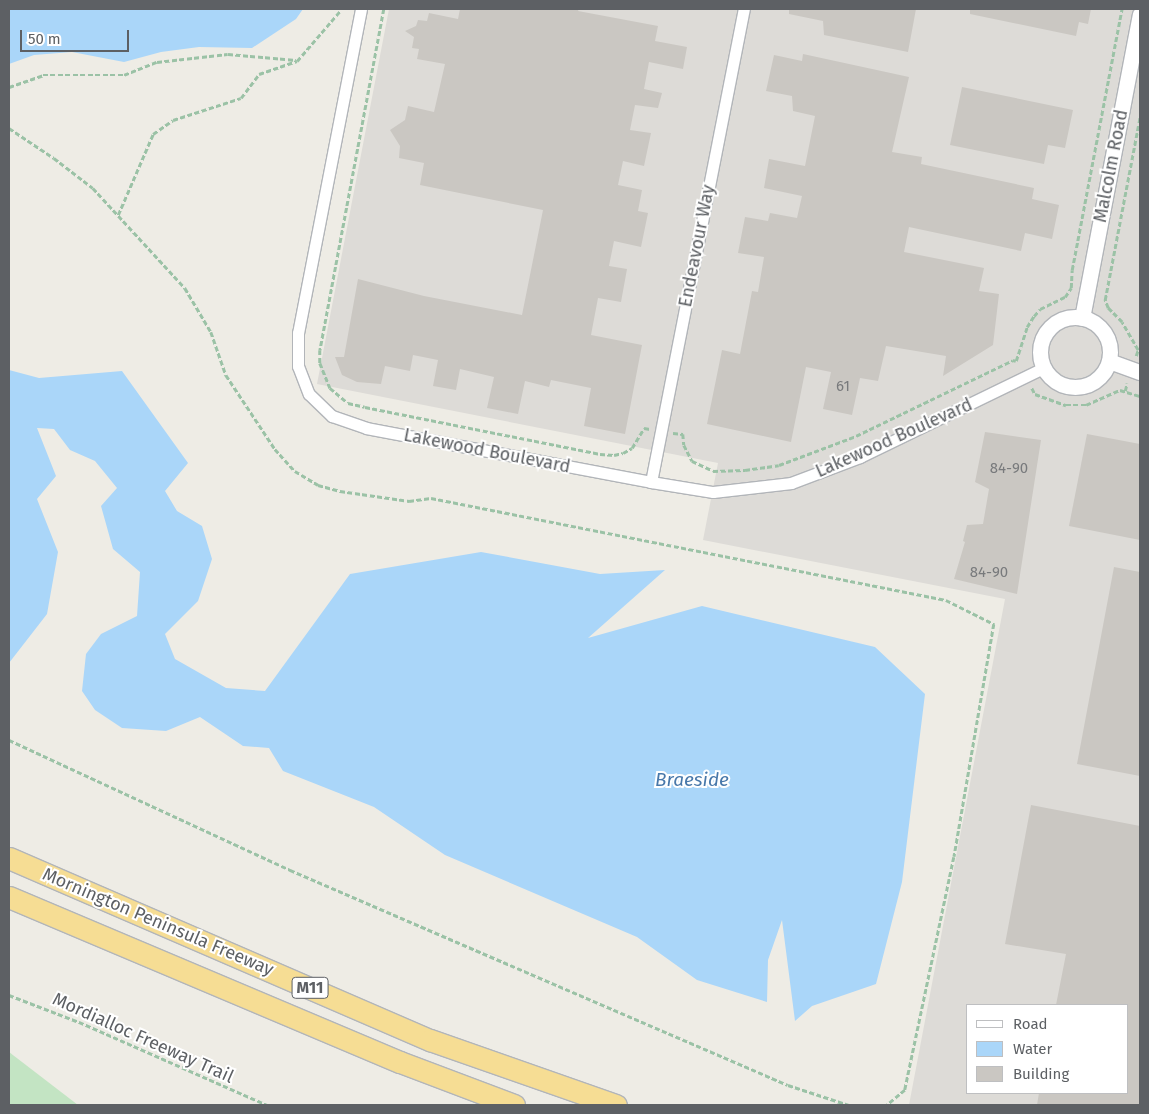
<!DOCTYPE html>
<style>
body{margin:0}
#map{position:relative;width:1149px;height:1114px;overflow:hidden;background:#eeece5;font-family:"Fira Sans",sans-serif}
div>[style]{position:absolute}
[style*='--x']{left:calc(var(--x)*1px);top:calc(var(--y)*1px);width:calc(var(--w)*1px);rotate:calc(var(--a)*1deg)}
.industrial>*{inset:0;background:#dddbd7}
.green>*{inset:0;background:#c3e4c3}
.water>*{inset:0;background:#aad6f9}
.building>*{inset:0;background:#cac7c2}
.path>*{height:2.5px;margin-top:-1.25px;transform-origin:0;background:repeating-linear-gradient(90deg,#9bc2a6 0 5px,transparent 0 7.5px)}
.roads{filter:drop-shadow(1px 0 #b2b5b9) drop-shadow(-1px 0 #b2b5b9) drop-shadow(0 1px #b2b5b9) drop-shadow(0 -1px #b2b5b9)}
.minor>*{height:11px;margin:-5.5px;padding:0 5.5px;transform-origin:5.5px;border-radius:5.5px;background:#fff}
.tertiary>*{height:15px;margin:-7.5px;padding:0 7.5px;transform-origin:7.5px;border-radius:7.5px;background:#fff}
.tertiary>.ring{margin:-7.5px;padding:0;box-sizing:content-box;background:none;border:15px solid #fff;border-radius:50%}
.motorway>*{height:21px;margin:-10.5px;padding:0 10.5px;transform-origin:10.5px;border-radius:10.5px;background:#f6dd94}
span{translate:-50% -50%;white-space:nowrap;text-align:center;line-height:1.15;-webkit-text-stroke:4px #fff;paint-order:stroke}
.number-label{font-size:15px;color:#787a7c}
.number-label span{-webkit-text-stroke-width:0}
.shield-label span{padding:1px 4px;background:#fff;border:1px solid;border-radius:4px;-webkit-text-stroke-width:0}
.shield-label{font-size:16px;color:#5d6064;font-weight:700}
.street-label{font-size:18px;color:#5d6064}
.water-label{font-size:19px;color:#4878aa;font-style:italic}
.frame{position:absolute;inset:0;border:10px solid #5d6064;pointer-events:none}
.legend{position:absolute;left:966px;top:1004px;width:162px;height:90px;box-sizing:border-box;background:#fff;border:1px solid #bebfc1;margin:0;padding:6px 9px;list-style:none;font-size:15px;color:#5d6064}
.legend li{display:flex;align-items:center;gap:10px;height:25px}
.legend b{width:25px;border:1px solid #bebfc1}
.scale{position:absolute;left:20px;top:30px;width:109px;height:22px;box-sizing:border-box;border:2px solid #5d6064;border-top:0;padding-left:6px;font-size:15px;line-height:18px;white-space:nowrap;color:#5d6064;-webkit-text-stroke:4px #fff;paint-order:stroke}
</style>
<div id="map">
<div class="industrial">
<i style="clip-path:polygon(evenodd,389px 9px,1140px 9px,1140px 1105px,909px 1105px,1005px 599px,703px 540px,718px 463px,317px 384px,389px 9px,968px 1005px,1128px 1005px,1128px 1093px,968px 1093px,968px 1005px)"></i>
</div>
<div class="green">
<i style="clip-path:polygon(9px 1052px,78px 1105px,9px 1105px)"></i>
</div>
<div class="water">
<i style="clip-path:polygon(9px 9px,303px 9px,296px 19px,252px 48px,199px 47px,161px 52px,124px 62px,72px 52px,34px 55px,9px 64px)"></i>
<i style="clip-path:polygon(9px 370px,39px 378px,122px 371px,188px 463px,165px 491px,177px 511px,202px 526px,212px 559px,198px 601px,165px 634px,175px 659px,226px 688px,265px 691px,350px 574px,481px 552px,600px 574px,665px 570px,588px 638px,702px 606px,875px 647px,925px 694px,902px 882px,876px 984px,812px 1006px,795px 1021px,782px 920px,768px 960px,767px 1002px,697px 980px,637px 937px,445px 855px,374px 807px,283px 771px,269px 748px,243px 746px,200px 717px,166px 731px,122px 728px,95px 710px,82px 691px,86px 654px,101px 634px,137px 616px,140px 572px,113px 549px,101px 506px,117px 488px,95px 461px,70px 450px,54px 429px,37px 428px,56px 476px,37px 499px,58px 552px,47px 614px,9px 663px)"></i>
</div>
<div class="building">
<i style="clip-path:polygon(460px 9px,579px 9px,578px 11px,658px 26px,655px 41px,687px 47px,683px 69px,649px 62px,644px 89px,662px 93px,658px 108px,635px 105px,630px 130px,651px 133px,644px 166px,623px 161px,618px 185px,642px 190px,638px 211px,648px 213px,641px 247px,614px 241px,609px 266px,627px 269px,621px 302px,598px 298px,591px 335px,642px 345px,625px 434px,584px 426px,591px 388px,551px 380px,549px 387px,525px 381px,518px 414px,487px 408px,494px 377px,460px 369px,456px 390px,433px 386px,438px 360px,413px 355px,410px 371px,385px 366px,381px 384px,357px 382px,342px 375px,335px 357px,344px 357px,358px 279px,424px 296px,522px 315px,543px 210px,420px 185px,424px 163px,399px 158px,400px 146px,390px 130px,405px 120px,408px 106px,434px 112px,445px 64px,417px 59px,419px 49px,412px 48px,414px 37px,405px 31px,416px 26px,418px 20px,427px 21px,429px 13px,458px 19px)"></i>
<i style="clip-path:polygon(789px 9px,916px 9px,908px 52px,824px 35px,823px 21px,789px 14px)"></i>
<i style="clip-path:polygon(970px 9px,1091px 9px,1088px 24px,1079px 22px,1076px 36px,970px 14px)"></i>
<i style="clip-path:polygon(803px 54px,909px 77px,892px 152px,922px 157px,921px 164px,1034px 188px,1032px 199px,1059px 205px,1052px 239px,1025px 233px,1021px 251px,909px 227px,904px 252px,984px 268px,979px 291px,999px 294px,993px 345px,943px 376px,946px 356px,886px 346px,878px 381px,860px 378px,852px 415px,823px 409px,831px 372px,806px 367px,791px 442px,707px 424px,722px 350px,740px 354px,752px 291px,758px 292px,764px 257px,738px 253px,745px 217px,768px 221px,770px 213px,797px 218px,802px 196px,764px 188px,769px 159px,805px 166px,815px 116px,793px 111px,792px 96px,766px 91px,774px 55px,802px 61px)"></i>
<i style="clip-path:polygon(962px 87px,1073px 110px,1065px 148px,1048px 145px,1044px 164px,950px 145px)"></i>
<i style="clip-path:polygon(985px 432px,1041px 440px,1017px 594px,954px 579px,965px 542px,963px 541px,967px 525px,983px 524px,989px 489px,975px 482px)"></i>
<i style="clip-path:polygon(1087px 434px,1140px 444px,1140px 540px,1069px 526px)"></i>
<i style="clip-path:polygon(1114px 567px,1140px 572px,1140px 776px,1077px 764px)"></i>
<i style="clip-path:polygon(1031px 805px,1140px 826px,1140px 1105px,1037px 1105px,1039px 1093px,1128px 1093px,1128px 1005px,1056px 1005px,1066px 954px,1005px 944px)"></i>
</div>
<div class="path">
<i style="--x:384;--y:9;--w:347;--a:100.6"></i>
<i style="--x:320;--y:350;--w:13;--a:90"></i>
<i style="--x:320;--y:363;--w:27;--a:68"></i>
<i style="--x:330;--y:388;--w:23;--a:40"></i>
<i style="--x:348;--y:403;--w:17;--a:13"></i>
<i style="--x:365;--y:407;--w:240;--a:11.3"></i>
<i style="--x:600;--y:454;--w:14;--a:4"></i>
<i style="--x:614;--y:455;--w:9;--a:-13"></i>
<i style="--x:623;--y:453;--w:10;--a:-29"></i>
<i style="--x:632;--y:448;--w:23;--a:-59"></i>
<i style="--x:644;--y:428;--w:6;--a:9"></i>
<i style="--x:9;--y:87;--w:36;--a:-19"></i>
<i style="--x:43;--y:75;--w:81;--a:0"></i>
<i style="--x:124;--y:75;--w:35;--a:-22"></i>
<i style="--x:157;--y:62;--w:71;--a:-6.4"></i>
<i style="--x:228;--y:54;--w:68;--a:5"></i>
<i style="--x:9;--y:128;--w:54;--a:33.7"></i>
<i style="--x:54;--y:158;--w:49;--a:37.6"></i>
<i style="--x:93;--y:188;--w:136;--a:47.4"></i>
<i style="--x:185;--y:288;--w:51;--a:59.4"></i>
<i style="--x:211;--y:332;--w:46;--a:70.8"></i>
<i style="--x:226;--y:375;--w:89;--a:56.5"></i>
<i style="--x:275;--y:449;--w:30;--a:48"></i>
<i style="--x:295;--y:471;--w:27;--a:31"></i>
<i style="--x:318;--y:485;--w:23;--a:15"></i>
<i style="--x:340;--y:491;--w:70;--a:8.2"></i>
<i style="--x:409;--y:501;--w:22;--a:-8"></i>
<i style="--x:431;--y:498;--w:525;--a:11.2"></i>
<i style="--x:946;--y:600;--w:54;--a:26.6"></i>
<i style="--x:994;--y:624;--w:236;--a:99.7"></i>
<i style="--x:954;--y:857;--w:238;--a:101.9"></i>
<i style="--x:905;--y:1090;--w:23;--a:140"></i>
<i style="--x:118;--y:215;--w:88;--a:-66.6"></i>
<i style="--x:153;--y:134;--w:24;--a:-35"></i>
<i style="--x:173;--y:120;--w:71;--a:-17.9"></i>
<i style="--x:241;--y:98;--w:30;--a:-53"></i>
<i style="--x:259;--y:74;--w:40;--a:-18.9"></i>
<i style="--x:297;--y:61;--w:66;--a:-49.3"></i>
<i style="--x:1136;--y:356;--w:6;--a:-72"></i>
<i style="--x:1138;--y:350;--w:32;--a:-120"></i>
<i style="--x:1122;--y:322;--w:20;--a:-135"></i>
<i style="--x:1108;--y:308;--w:9;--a:-111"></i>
<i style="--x:1105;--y:300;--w:186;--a:-79.2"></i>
<i style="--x:1032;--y:388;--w:7;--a:63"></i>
<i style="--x:1035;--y:394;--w:33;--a:20"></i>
<i style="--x:1066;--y:405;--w:20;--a:0"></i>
<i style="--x:1086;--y:405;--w:37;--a:-24"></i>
<i style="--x:1120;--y:390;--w:21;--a:17"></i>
<i style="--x:1125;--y:391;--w:8;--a:-76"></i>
<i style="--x:673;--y:433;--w:10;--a:6"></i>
<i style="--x:683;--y:434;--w:11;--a:85"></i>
<i style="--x:684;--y:445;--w:18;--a:63"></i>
<i style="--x:692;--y:461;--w:23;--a:25"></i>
<i style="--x:713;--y:471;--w:32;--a:-2"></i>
<i style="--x:745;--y:470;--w:34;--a:-8"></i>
<i style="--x:779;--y:465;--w:82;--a:-20.6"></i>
<i style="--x:856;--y:436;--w:174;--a:-25.8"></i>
<i style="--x:1013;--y:360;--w:3;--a:18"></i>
<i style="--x:1016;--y:361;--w:36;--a:-72"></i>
<i style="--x:1027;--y:327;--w:13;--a:-58"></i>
<i style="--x:1034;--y:316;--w:9;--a:-49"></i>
<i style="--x:1040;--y:309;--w:28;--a:-26"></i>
<i style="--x:1065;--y:297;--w:11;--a:-56"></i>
<i style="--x:1071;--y:288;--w:18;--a:-87"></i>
<i style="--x:1072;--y:270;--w:266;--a:-79.2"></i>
<i style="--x:9;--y:740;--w:310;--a:24.8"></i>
<i style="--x:290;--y:870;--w:542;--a:23.35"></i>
<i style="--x:788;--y:1085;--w:64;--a:18.2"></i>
<i style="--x:9;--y:995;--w:75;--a:21.1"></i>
<i style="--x:79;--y:1022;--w:206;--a:23.8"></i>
</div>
<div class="roads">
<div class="minor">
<i style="--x:361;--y:9;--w:330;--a:101"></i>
<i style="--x:298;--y:333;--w:33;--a:90"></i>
<i style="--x:298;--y:366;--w:30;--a:69"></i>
<i style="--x:309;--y:394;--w:32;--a:44"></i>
<i style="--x:332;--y:416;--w:36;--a:19"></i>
<i style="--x:366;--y:428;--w:290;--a:10.7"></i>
<i style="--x:651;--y:482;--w:63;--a:9.2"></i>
<i style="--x:713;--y:492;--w:79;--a:-6.6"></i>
<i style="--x:791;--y:483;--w:74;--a:-20.6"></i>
<i style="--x:860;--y:457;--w:203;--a:-25.9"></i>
<i style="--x:651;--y:482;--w:482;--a:-78.9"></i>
</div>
<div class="tertiary">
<i class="ring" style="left:1040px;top:317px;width:55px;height:55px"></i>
<i style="--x:1082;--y:318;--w:309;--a:-79.2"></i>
<i style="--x:1109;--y:361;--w:33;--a:20"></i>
</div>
<div class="motorway">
<i style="--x:9;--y:858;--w:459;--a:23.4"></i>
<i style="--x:430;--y:1040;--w:197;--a:19.3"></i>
<i style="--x:9;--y:897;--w:424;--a:22.9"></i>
<i style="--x:400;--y:1062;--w:122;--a:20.7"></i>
</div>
</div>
<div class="number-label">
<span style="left:843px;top:387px">61</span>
<span style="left:1009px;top:469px">84-90</span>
<span style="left:989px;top:573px">84-90</span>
</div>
<div class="shield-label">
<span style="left:310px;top:988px">M11</span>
</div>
<div class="street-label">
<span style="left:1111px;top:166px;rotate:-79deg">Malcolm Road</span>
<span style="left:697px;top:246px;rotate:-79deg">Endeavour Way</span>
<span style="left:894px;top:438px;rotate:-24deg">Lakewood Boulevard</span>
<span style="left:487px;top:451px;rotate:11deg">Lakewood Boulevard</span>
<span style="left:158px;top:922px;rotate:23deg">Mornington Peninsula Freeway</span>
<span style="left:143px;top:1038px;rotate:24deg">Mordialloc Freeway Trail</span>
</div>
<div class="water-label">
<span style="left:692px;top:780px">Braeside</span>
</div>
<div class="frame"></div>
<ul class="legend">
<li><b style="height:6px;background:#fff"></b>Road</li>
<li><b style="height:14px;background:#aad6f9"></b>Water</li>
<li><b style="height:14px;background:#cac7c2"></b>Building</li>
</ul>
<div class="scale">50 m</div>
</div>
